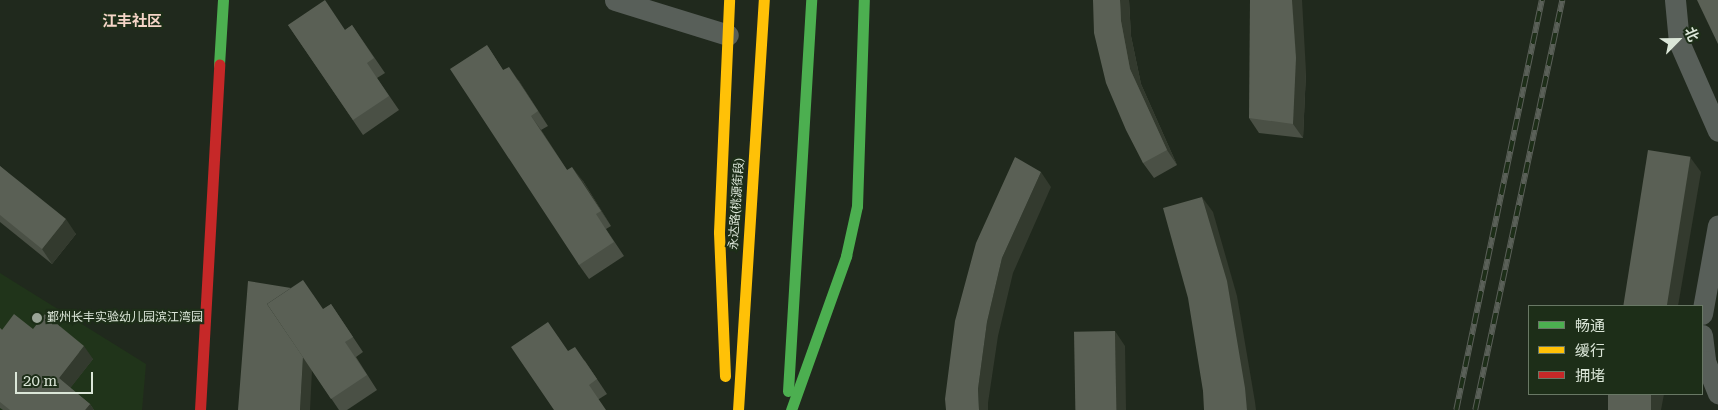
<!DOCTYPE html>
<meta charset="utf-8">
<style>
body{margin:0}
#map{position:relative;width:1718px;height:410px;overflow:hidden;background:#20291d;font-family:"Roboto Serif","Noto Sans SC",serif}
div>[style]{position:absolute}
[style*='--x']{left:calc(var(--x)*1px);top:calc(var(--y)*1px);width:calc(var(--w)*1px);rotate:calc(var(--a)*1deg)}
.built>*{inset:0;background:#20341a}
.street>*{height:21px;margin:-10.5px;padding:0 10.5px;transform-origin:10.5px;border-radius:10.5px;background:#585f59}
.fast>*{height:11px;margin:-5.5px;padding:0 5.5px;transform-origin:5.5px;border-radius:5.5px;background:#4caf50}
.slow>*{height:11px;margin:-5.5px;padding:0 5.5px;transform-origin:5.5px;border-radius:5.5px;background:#ffc107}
.jam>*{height:11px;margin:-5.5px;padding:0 5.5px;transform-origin:5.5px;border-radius:5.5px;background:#c62828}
.rail>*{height:5.5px;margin-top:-2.75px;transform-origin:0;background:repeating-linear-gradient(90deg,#1d2e18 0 11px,#5a6058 0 22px);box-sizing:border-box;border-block:1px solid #5a6058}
.wall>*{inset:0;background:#4a5045}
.shaded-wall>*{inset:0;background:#333a2e}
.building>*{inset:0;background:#5a6055;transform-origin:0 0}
.dots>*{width:14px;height:14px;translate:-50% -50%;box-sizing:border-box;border:2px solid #1d2e18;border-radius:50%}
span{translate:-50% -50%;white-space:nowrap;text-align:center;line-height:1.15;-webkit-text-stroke:4.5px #1d2e18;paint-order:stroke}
.street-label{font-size:12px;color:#dbe6d8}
.poi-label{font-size:12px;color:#dbe6d8}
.left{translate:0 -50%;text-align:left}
.quarter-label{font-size:15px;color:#f4d5c6;font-weight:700}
.legend{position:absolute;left:1528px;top:305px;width:175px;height:90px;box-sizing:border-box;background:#1d2e18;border:1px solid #697865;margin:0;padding:6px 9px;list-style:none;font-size:15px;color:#dbe6d8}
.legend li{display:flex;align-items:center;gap:10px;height:25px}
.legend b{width:25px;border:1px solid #697865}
.north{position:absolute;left:1653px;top:15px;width:50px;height:50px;-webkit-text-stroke:4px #1d2e18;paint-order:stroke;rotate:67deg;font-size:14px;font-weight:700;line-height:20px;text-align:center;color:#dbe6d8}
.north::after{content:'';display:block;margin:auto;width:18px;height:22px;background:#dbe6d8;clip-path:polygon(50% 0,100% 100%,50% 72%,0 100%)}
.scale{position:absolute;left:15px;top:372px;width:78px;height:22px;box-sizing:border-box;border:2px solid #dbe6d8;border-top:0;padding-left:6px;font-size:15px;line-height:18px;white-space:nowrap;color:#dbe6d8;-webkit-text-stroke:4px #1d2e18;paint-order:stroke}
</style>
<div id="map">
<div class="built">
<i style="clip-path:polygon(0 273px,146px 364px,142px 410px,0 410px)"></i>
</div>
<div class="street">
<i style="--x:615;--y:0;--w:118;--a:17.2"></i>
<i style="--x:1675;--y:0;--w:42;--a:84.6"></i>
<i style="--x:1679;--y:42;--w:97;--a:66.3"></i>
<i style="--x:1702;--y:314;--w:90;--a:-79.8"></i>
<i style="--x:1702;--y:335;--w:26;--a:83"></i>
<i style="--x:1705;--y:361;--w:35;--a:68"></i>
</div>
<div class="fast">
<i style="--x:219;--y:65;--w:65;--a:-86.5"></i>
<i style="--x:788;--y:391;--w:392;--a:-86.6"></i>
<i style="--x:791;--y:410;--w:164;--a:-70.3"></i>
<i style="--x:846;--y:256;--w:51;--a:-77.6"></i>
<i style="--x:857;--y:206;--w:206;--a:-88.1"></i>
</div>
<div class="slow">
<i style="--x:725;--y:376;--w:144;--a:-92.4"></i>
<i style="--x:719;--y:232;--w:232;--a:-87.5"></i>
<i style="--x:738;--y:410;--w:411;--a:-86.4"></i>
</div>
<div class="jam">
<i style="--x:200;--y:410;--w:346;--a:-86.8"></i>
</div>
<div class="rail">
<i style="--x:1456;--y:410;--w:419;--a:-78.2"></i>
<i style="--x:1475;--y:410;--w:419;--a:-78"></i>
</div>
<div class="wall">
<i style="clip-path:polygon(1093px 0,1129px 0,1131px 36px,1141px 84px,1177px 165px,1154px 178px,1143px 163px)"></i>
<i style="clip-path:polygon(288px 25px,345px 30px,352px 25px,385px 73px,377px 78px,399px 110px,363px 135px)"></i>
<i style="clip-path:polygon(487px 45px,503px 70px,519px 81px,548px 126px,541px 130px,567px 170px,583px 181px,611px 226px,606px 229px,624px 256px,589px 279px,579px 265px)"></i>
<i style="clip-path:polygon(1306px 72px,1303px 138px,1259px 133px,1249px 118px)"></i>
<i style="clip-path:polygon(0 166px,76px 234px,52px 264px,0 222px)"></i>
<i style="clip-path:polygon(331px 304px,363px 352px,356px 357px,377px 390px,347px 410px,339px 410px,312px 370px,324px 309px)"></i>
<i style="clip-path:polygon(0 328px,2px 330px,33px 329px,93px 359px,70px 388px,90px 404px,94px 410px,3px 410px,0 408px)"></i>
<i style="clip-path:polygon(568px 351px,585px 361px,607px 394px,599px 399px,554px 410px)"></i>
</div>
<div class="shaded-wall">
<i style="clip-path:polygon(1120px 0,1129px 0,1131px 36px,1141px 84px,1177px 165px,1167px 150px,1130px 69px,1121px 21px)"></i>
<i style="clip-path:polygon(1292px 0,1302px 0,1306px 72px,1303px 138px,1293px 124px)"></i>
<i style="clip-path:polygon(509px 67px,519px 81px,548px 126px,538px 111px)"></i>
<i style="clip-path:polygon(531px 116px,541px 130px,577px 185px)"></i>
<i style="clip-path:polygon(1690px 157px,1701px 172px,1678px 306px,1666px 306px)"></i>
<i style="clip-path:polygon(572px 167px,583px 181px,611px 226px,601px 211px)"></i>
<i style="clip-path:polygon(1041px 172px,1051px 187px,1013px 273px,998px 336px,988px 403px,988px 410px,979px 410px,978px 389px,987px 322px,1002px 258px)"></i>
<i style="clip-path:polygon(1202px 197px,1213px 212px,1237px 296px,1255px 402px,1256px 410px,1247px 410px)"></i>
<i style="clip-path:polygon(66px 219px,76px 234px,52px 264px,42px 249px)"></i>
<i style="clip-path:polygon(1115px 331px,1125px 346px,1126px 410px,1116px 410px)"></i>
<i style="clip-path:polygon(84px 346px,93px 359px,68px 391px,59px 378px)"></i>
<i style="clip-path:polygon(303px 357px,312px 370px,310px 410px,300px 410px)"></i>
<i style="clip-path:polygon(1651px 394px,1664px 394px,1661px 410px,1649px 410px)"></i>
<i style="clip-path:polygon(90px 404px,94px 410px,85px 410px)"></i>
</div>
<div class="building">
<i style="clip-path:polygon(325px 0,345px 30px,352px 25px,374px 58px,367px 63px,389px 96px,353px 120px,288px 25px)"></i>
<i style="clip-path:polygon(1093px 0,1120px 0,1121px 21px,1130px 69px,1167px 150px,1143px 163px,1126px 130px,1106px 83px,1094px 33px)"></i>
<i style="clip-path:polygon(1250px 0,1292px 0,1296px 58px,1293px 124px,1249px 118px)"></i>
<i style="clip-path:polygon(1697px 0,1718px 0,1718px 44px)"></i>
<i style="clip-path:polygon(487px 45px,503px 70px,509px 67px,538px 111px,531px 116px,567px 170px,572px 167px,601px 211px,596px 214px,614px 242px,579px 265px,450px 69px)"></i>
<i style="left:1648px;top:150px;width:43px;height:158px;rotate:9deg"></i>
<i style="clip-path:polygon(1015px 157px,1041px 172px,1002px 258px,987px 322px,978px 389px,979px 410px,946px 410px,945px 399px,955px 321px,976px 243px)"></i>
<i style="clip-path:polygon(0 166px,66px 219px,42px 249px,0 215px)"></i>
<i style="clip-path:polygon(1202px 197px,1227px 281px,1245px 388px,1247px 410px,1204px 410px,1203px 391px,1188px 298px,1163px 208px)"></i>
<i style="clip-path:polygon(303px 280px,323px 309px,331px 304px,353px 337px,345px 342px,367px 375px,331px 399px,267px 304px)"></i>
<i style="clip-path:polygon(248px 281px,291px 288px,267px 304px,303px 357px,300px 410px,238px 410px)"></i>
<i style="clip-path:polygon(14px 314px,33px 329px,45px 314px,84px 346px,59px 378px,90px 404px,85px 410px,10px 410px,0 402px,0 328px,2px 330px)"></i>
<i style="clip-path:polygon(548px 322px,568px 351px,575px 347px,597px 379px,589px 385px,606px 410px,554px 410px,511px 347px)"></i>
<i style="left:1115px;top:331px;width:79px;height:41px;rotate:89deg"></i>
<i style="left:1608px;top:394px;width:43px;height:16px"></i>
</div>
<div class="dots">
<i style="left:37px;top:318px;background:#9aa497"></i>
</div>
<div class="street-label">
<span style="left:737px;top:204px;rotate:-86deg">永达路(桃源街段)</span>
</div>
<div class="poi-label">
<span class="left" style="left:47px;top:318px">鄞州长丰实验幼儿园滨江湾园</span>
</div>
<div class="quarter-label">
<span style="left:132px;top:22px">江丰社区</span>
</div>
<ul class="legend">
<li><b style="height:6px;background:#4caf50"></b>畅通</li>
<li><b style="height:6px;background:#ffc107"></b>缓行</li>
<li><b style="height:6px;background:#c62828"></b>拥堵</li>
</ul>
<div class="north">北</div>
<div class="scale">20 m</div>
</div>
